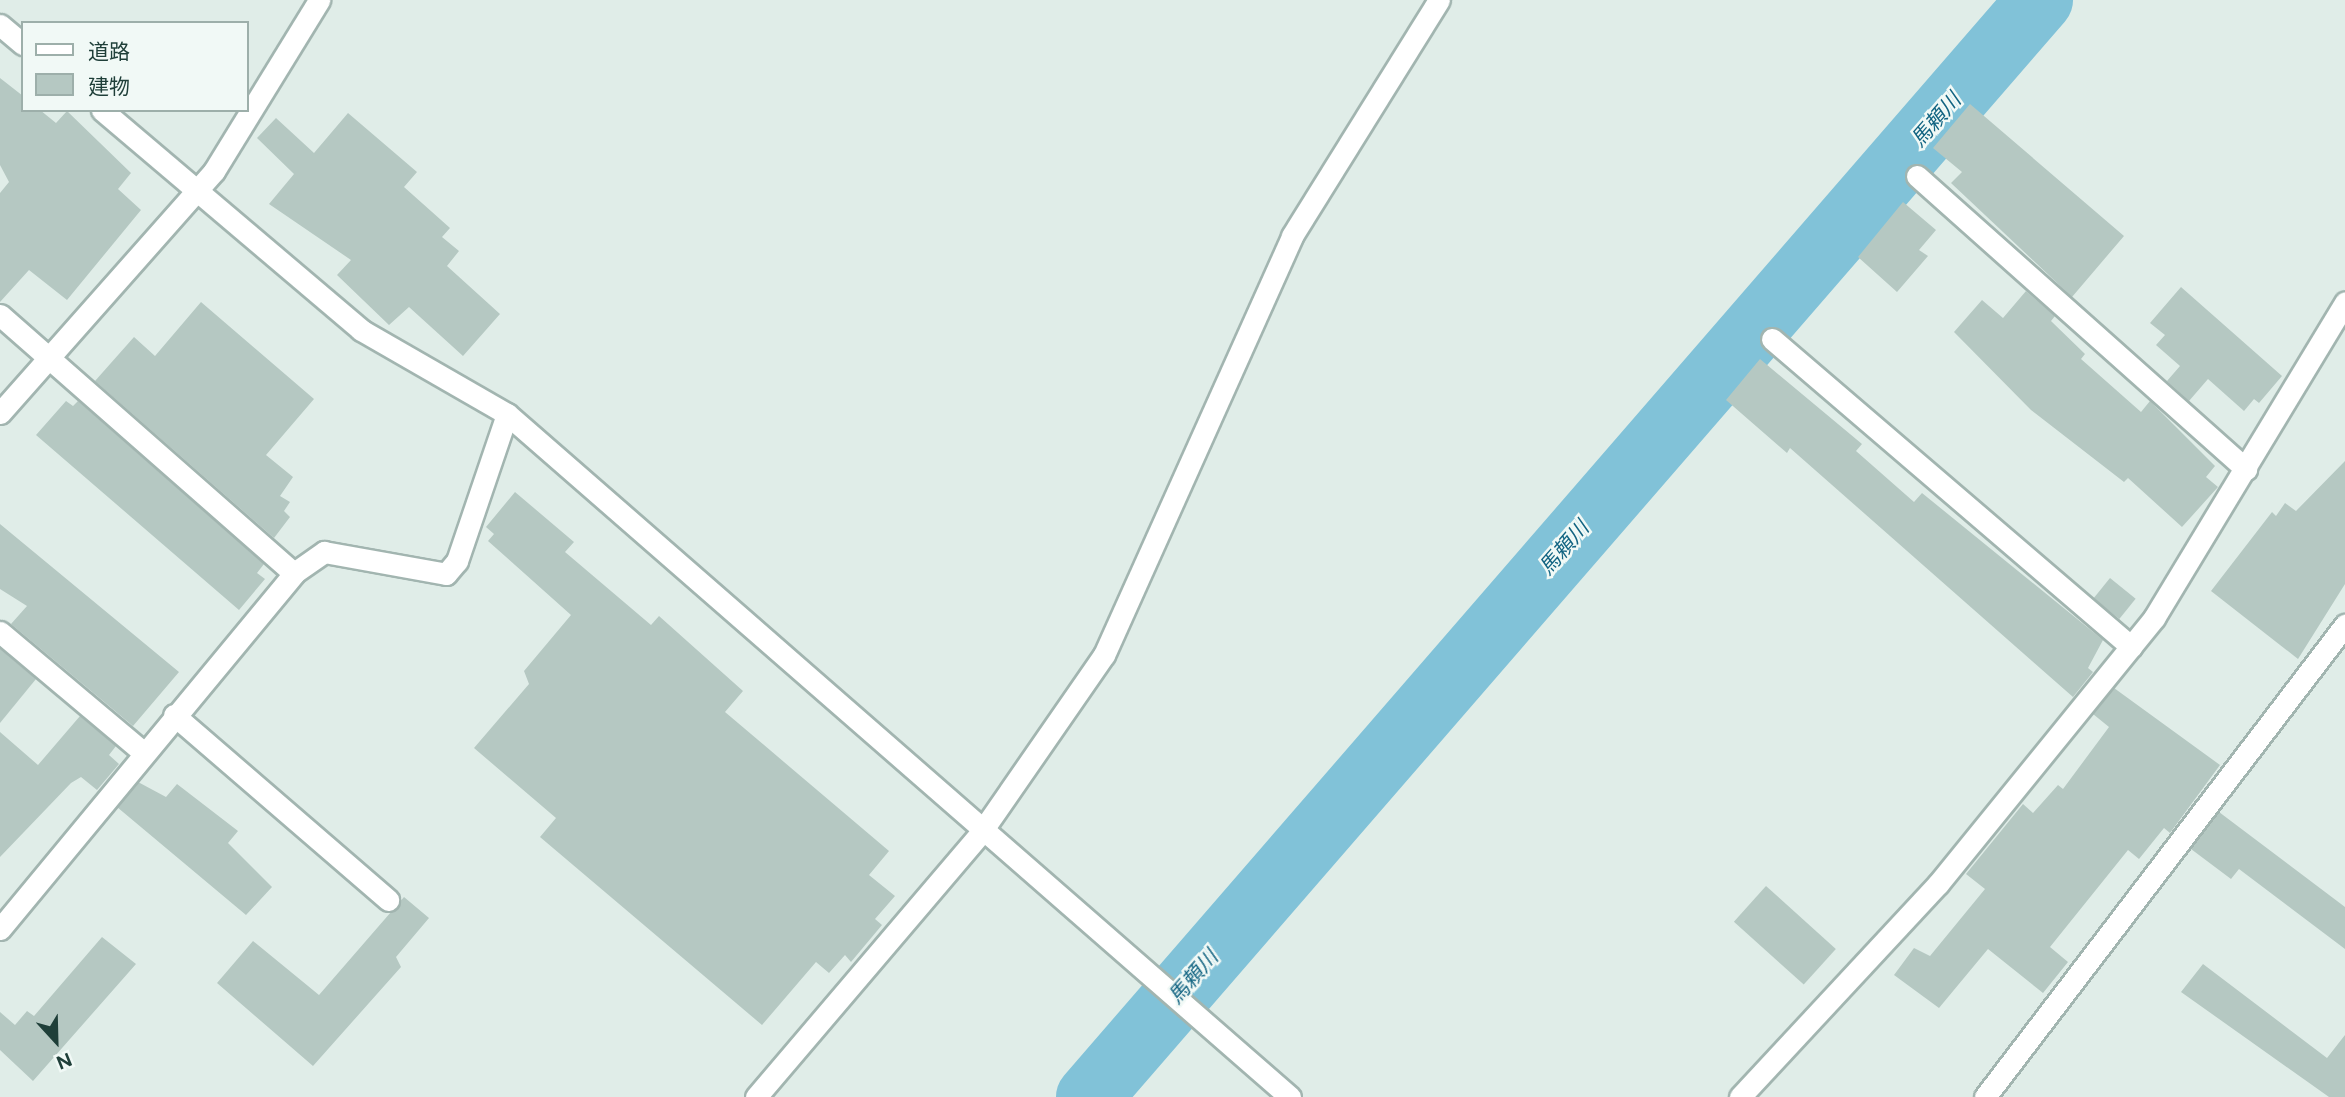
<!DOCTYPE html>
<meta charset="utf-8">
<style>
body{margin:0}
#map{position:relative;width:2345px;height:1097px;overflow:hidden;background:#e0ede8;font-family:Figtree,"Noto Sans JP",sans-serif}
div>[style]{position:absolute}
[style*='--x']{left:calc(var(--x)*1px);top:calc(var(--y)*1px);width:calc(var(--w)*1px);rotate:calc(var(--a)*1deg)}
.river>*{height:66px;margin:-33px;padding:0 33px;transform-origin:33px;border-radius:33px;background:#81c2d8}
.building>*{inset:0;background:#b5c8c2;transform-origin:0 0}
.roads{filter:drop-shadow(2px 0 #a2b5b0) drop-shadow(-2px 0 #a2b5b0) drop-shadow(0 2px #a2b5b0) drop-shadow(0 -2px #a2b5b0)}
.minor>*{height:21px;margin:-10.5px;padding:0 10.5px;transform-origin:10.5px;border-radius:10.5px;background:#fff}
span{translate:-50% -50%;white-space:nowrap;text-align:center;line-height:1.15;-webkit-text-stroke:5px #f1f9f6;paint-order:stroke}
.water-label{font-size:21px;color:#126482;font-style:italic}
.legend{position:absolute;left:21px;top:21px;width:228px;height:91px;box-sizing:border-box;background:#f1f9f6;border:2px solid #9dafaa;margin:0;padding:9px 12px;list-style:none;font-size:21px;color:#1f3f39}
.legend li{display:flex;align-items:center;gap:14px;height:35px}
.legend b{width:35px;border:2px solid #9dafaa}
.north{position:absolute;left:21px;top:1006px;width:70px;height:70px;-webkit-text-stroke:5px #f1f9f6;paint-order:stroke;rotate:158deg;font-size:19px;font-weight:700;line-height:28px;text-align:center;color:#1f3f39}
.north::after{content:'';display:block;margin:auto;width:24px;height:32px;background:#1f3f39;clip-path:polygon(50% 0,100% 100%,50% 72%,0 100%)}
</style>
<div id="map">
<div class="river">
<i style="--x:1089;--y:1097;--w:1452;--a:-49.08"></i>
</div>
<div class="building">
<i style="clip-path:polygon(0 78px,23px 96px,23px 110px,40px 110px,56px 123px,67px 111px,131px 173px,118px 189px,141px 210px,67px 300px,29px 270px,0 302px,0 193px,9px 182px,0 165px)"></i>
<i style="clip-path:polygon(1970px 104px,2124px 236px,2072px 297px,1951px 183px,1962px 172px,1933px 148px)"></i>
<i style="clip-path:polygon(348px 113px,417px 172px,404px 187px,450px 228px,442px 237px,459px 251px,447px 266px,500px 314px,463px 356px,409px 307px,389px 325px,337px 275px,351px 260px,269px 204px,294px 174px,257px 138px,276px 118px,314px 153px)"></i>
<i style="clip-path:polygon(1903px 202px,1936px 230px,1919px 250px,1928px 256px,1897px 292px,1858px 257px)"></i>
<i style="clip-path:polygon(2181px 287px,2282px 376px,2259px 403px,2254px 399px,2244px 411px,2208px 379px,2189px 401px,2167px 381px,2180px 366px,2156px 345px,2165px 335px,2150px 323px)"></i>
<i style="clip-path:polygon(2026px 291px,2055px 316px,2051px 321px,2085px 354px,2081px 359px,2141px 412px,2150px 401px,2215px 466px,2206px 477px,2218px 487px,2182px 527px,2128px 478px,2124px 482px,2031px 410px,1954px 332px,1982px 300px,2003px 318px)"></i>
<i style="clip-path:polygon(201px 302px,314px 399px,266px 455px,293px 477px,280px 496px,290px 502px,284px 511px,290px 517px,274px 538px,95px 381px,134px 337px,155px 356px)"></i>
<i style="clip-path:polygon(1760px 359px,1862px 444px,1856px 451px,1914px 502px,1922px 493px,2103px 640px,2088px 668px,2093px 672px,2073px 697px,1790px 448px,1787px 453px,1726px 400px)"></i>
<i style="clip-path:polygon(66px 401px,73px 406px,78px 401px,264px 564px,257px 573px,265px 579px,239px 610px,36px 435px)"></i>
<i style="clip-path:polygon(2345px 461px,2345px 584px,2298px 659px,2211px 591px,2272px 512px,2276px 516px,2285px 503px,2296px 511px)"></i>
<i style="clip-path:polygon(515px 492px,574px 542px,565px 552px,651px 625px,659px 616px,743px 691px,725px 712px,889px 851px,869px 875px,895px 896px,875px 919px,882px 925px,851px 962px,845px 955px,829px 973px,816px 962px,762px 1025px,540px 837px,556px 818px,474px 748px,529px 684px,524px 671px,571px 615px,488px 541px,494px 534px,486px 527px)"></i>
<i style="clip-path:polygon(0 524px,179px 672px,133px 726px,11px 624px,27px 606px,0 589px)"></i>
<i style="left:2110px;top:578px;width:33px;height:26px;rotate:39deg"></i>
<i style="clip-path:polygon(0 649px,36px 679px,0 723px)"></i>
<i style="clip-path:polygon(2114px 688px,2220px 765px,2170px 833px,2164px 828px,2139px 859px,2128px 850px,2050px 947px,2068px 962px,2043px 993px,1988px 949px,1939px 1008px,1894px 975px,1914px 948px,1930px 956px,1985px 889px,1966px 874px,2023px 804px,2033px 813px,2058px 785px,2063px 789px,2109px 727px,2093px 714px)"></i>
<i style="clip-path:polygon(80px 716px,116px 746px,109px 755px,119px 764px,97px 790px,81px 777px,71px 783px,0 857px,0 732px,38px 765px)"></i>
<i style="clip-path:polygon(138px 782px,166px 797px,177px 784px,238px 831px,228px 843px,272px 887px,246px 915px,117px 807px)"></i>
<i style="clip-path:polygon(2219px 812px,2345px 907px,2345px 949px,2239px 869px,2231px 879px,2191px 849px)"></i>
<i style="left:1766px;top:886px;width:94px;height:48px;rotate:42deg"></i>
<i style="clip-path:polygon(404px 897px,429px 918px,396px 957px,401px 967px,313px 1066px,217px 983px,253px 941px,319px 995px)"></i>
<i style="clip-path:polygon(102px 937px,136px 964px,33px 1081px,0 1050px,0 1012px,15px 1025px,27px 1011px,34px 1016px)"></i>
<i style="clip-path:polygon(2203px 964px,2327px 1058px,2345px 1035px,2345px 1097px,2329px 1097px,2181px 992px)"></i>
</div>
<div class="roads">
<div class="minor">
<i style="--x:0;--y:25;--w:30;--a:40"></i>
<i style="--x:102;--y:110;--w:340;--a:40.3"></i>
<i style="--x:361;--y:330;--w:168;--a:29.9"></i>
<i style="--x:507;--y:414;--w:1039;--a:41.1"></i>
<i style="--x:1917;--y:176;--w:441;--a:41.7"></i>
<i style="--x:0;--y:315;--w:391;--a:41.3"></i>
<i style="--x:1772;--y:339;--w:473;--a:40.6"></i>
<i style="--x:0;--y:413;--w:323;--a:-48.5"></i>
<i style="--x:214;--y:171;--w:201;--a:-58.4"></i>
<i style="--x:0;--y:632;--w:187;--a:40"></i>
<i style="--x:174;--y:715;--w:283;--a:40.8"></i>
<i style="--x:0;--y:929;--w:462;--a:-50.4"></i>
<i style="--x:294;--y:573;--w:37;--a:-35"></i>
<i style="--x:324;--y:552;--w:124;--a:10.2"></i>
<i style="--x:446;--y:574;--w:17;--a:-50"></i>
<i style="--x:457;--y:561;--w:155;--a:-71.2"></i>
<i style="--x:756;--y:1097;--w:349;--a:-49.6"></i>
<i style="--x:982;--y:831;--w:214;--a:-55.3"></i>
<i style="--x:1104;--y:655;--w:459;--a:-65.8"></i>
<i style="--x:1292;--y:236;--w:278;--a:-58.1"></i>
<i style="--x:1740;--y:1097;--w:291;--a:-47.1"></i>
<i style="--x:1938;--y:884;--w:343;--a:-50.9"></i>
<i style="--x:2154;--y:618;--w:369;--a:-58.8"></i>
<i style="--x:1985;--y:1097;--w:594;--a:-52.67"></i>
</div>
</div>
<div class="water-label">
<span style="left:1936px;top:120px;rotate:-49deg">馬頼川</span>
<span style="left:1564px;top:548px;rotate:-49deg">馬頼川</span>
<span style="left:1193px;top:977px;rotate:-49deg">馬頼川</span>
</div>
<ul class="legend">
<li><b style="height:9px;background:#fff"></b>道路</li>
<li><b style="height:19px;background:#b5c8c2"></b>建物</li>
</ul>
<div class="north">N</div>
</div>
